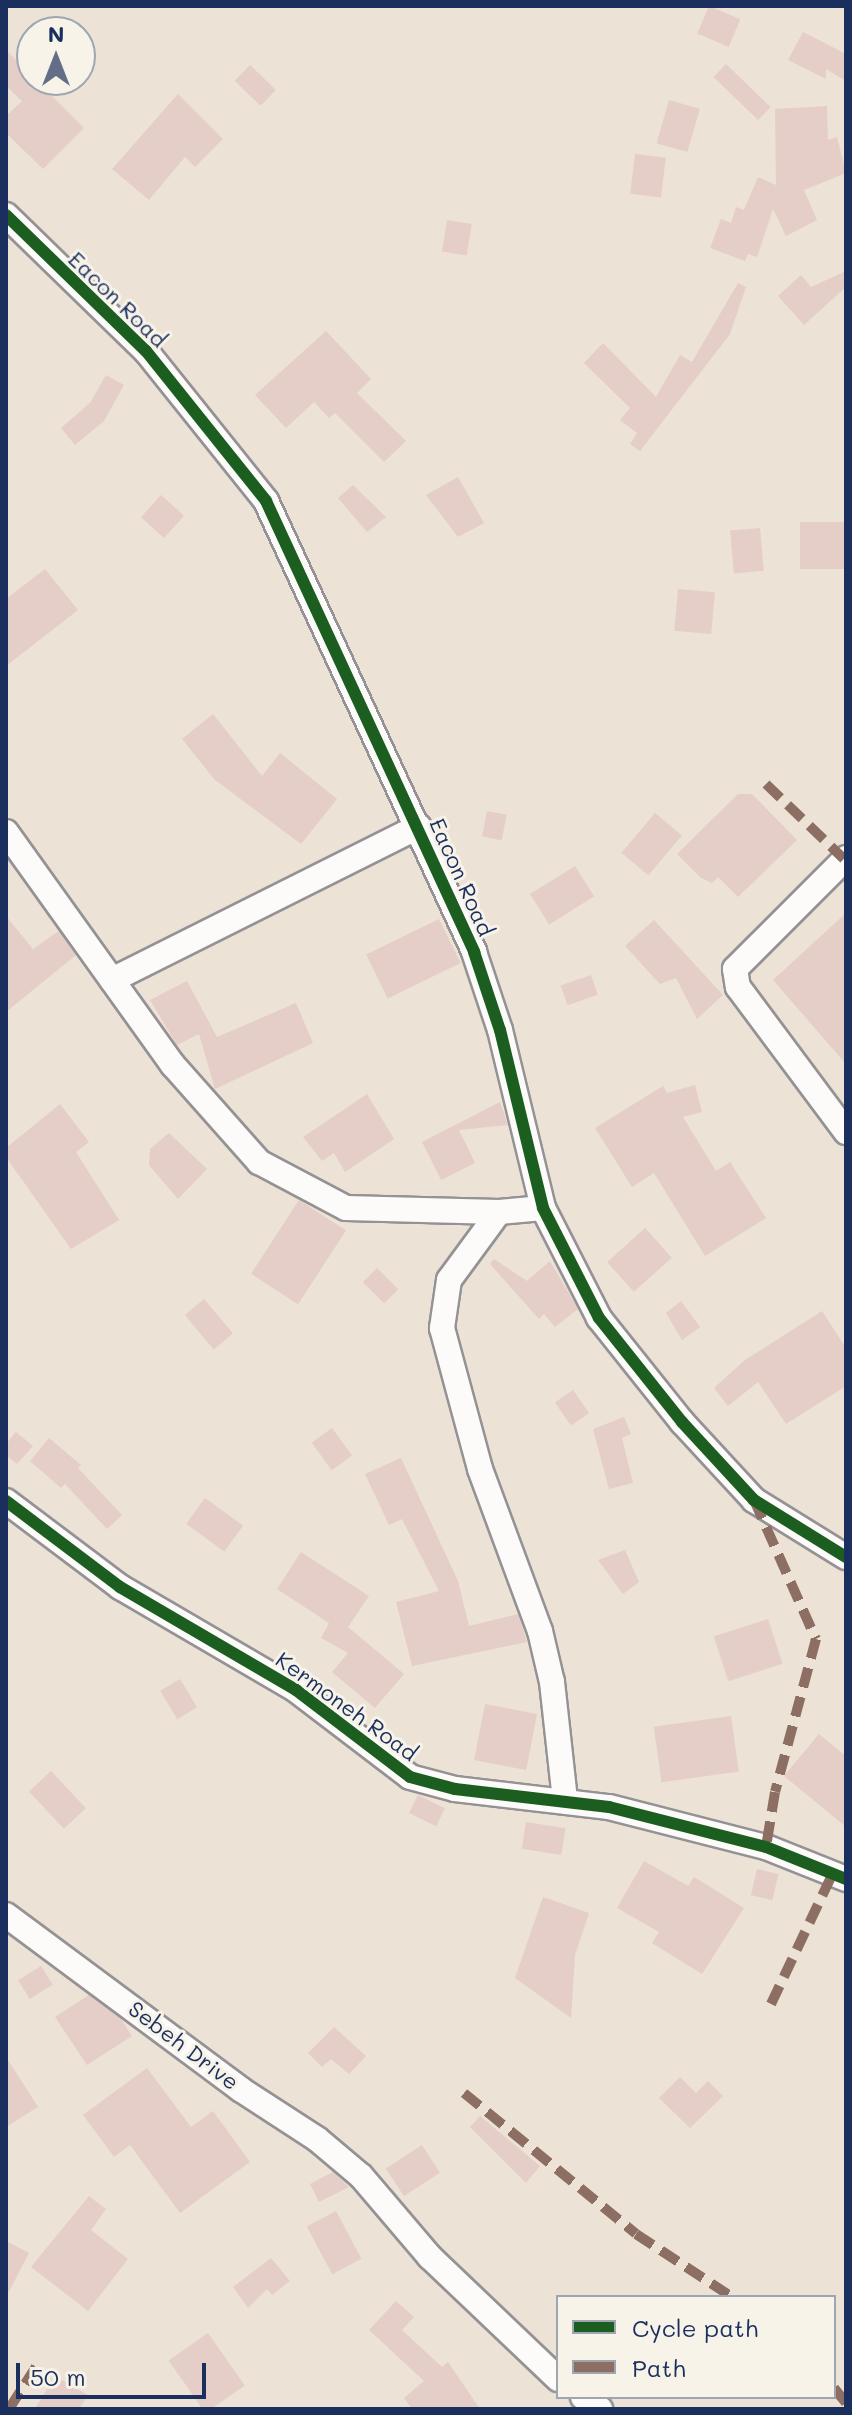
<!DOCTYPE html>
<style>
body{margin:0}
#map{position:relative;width:852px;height:2415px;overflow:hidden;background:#ece2d5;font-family:Mali,sans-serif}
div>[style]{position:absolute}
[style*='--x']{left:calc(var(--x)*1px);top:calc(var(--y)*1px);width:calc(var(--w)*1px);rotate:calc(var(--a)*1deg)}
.building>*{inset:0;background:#e4cec7;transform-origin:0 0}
.roads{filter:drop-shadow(2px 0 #949294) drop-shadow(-2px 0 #949294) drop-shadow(0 2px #949294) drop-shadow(0 -2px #949294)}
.street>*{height:24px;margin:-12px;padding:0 12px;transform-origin:12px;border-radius:12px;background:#fcfbf9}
.quiet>*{height:10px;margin-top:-5px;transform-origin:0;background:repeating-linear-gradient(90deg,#8d6e63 0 20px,transparent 0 30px)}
.cycleway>*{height:12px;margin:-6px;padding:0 6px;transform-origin:6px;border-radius:6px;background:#1b5e20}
span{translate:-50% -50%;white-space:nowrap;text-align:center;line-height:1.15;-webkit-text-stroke:6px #f7f3e8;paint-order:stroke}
.street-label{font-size:22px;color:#1b2f5e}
.frame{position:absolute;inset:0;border:8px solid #1b2f5e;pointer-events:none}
.legend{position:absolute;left:556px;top:2295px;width:280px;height:104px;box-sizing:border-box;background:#f7f3e8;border:2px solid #9fa5b1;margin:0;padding:10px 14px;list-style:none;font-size:24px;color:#1b2f5e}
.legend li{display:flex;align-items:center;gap:16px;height:40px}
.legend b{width:40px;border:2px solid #9fa5b1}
.north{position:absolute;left:16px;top:16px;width:80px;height:80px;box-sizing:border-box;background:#f7f3e8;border:2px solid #9fa5b1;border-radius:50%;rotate:0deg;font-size:22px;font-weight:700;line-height:32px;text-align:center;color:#1b2f5e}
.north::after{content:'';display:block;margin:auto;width:28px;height:36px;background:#646e88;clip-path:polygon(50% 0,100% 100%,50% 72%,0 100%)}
.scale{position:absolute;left:16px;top:2363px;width:190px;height:36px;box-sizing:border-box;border:4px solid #1b2f5e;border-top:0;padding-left:10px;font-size:24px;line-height:28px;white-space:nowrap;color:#1b2f5e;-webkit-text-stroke:6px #f7f3e8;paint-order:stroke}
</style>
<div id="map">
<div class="building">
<i style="left:709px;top:6px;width:34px;height:30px;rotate:23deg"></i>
<i style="clip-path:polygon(803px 32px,846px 54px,846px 81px,826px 69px,826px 79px,788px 60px)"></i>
<i style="clip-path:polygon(6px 50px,84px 128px,43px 169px,6px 133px,6px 116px,22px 101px,6px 86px)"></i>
<i style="left:726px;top:64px;width:62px;height:18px;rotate:44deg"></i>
<i style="left:250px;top:65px;width:36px;height:22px;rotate:44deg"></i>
<i style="clip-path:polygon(178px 94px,223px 139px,195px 167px,185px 157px,149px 200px,112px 169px)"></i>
<i style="left:669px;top:100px;width:32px;height:45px;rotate:16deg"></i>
<i style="clip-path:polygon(827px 106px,828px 140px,837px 137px,846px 173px,804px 190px,817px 220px,786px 236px,773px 209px,757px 257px,748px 254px,745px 261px,710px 248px,721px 219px,731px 223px,736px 207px,744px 210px,758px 177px,776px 185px,775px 109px)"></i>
<i style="left:635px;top:154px;width:31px;height:40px;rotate:7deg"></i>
<i style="left:447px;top:220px;width:25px;height:32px;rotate:9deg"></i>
<i style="clip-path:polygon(846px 271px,846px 287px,804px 325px,778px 296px,801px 275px,811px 287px)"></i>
<i style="clip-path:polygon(738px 283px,746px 287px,730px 334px,640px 451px,630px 444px,637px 433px,620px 420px,630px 408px,584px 363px,603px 343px,656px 397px,680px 355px,692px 362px)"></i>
<i style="clip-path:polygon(326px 331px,371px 379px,357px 393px,406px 441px,384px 462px,335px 413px,329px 418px,314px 402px,286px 428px,255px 395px)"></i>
<i style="clip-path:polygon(106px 375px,124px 385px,104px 421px,75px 445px,61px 428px,90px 403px)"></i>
<i style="clip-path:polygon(458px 477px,484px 523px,458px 537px,426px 495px)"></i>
<i style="clip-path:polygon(353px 485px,386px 517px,367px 532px,338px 498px)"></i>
<i style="left:161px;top:495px;width:31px;height:30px;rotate:42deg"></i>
<i style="left:846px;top:522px;width:47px;height:46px;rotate:90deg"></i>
<i style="left:760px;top:528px;width:43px;height:30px;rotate:85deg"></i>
<i style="clip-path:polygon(45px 569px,78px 610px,6px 666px,6px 599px)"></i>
<i style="left:678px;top:589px;width:37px;height:42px;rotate:5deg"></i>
<i style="clip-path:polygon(213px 714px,262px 776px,280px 753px,337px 799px,301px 844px,215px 780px,182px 739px)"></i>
<i style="clip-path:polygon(738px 794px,752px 794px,797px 840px,738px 897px,718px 877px,712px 883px,701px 878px,677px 854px)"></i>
<i style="left:487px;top:811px;width:20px;height:26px;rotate:11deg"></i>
<i style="left:655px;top:813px;width:35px;height:52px;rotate:40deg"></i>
<i style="left:575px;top:866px;width:36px;height:53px;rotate:58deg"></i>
<i style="clip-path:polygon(846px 913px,846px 1064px,773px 980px)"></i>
<i style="clip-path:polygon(6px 916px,33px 949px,59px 931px,76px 955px,6px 1012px)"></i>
<i style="left:439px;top:919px;width:49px;height:81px;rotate:64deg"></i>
<i style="clip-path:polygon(654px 920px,723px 995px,697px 1019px,676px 978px,660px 984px,625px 946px)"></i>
<i style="left:591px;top:975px;width:21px;height:32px;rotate:71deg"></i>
<i style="clip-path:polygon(187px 981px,217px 1037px,296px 1003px,313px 1043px,215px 1089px,199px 1034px,177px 1045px,150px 1000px)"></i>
<i style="clip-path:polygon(695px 1085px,702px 1112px,683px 1117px,716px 1171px,730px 1162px,766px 1218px,705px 1256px,654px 1173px,632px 1187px,595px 1128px,663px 1086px,667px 1093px)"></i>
<i style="clip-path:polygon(367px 1094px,394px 1139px,345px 1172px,334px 1153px,322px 1161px,303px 1137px)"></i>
<i style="clip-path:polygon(500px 1102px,508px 1125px,459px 1130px,475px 1163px,441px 1180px,422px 1142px)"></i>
<i style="clip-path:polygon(60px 1104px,89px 1142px,76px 1152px,119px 1220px,71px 1249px,6px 1157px,6px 1148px)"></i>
<i style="clip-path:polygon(169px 1133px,207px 1169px,178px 1199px,149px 1165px,150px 1149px)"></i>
<i style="left:299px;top:1200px;width:56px;height:88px;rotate:33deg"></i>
<i style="left:645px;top:1228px;width:40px;height:51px;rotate:48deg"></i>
<i style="clip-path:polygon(494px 1259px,527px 1281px,550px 1261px,578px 1309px,555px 1327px,544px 1314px,539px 1319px,490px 1264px)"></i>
<i style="left:377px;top:1268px;width:30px;height:20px;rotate:45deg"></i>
<i style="left:204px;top:1299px;width:45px;height:25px;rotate:50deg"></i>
<i style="clip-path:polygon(681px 1301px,700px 1327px,682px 1340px,666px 1313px)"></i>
<i style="clip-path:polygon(822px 1311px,846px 1348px,846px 1386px,786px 1424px,758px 1382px,728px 1406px,714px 1388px,745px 1360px)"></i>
<i style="left:573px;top:1390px;width:28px;height:22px;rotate:55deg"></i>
<i style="clip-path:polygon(624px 1417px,631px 1434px,622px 1438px,633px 1483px,609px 1489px,593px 1429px)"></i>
<i style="left:332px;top:1428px;width:34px;height:25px;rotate:54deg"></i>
<i style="clip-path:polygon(16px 1432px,33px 1446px,17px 1464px,6px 1455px,6px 1444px)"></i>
<i style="clip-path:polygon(49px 1438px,81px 1465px,78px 1468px,122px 1515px,107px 1529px,65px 1484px,61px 1488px,30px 1461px)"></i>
<i style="clip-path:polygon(401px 1458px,458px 1581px,469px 1626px,518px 1614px,527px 1642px,412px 1666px,396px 1602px,439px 1591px,402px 1519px,389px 1525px,365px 1474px)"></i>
<i style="left:205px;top:1498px;width:47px;height:32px;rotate:36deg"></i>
<i style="clip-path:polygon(625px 1550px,639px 1582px,623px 1594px,598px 1560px)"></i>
<i style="clip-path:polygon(301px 1552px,369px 1596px,348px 1627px,404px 1674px,375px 1708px,332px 1672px,348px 1653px,321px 1638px,329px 1623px,277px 1589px)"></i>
<i style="left:768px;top:1619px;width:47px;height:57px;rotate:72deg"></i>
<i style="left:180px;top:1679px;width:33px;height:23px;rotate:59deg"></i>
<i style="left:485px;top:1704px;width:53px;height:57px;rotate:11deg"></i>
<i style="left:731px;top:1716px;width:56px;height:78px;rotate:82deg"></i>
<i style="clip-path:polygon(819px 1734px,846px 1756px,846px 1827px,784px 1776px)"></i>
<i style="left:51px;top:1771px;width:51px;height:30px;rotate:47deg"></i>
<i style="left:418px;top:1795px;width:30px;height:20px;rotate:26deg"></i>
<i style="left:526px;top:1822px;width:40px;height:27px;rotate:9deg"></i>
<i style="clip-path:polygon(644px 1861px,688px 1886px,694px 1877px,744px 1908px,702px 1974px,652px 1943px,659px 1932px,617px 1908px)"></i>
<i style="left:757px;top:1869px;width:22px;height:27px;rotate:13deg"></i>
<i style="clip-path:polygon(543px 1897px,589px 1913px,575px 1955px,571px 2018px,515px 1978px)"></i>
<i style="left:41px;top:1966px;width:22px;height:27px;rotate:58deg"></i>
<i style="clip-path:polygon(89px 1995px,121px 2019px,132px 2036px,87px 2065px,55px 2017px)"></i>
<i style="clip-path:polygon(334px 2027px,366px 2056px,349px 2074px,331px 2059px,322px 2067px,308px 2053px)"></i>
<i style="clip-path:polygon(6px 2057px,38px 2107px,6px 2127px)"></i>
<i style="clip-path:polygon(147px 2068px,191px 2127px,213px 2111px,250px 2162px,180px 2213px,130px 2145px,114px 2157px,83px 2115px)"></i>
<i style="clip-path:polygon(680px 2077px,696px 2093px,708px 2081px,723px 2096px,690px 2128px,659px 2098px)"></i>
<i style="clip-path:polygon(480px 2116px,540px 2166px,526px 2183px,470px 2127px)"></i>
<i style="left:422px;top:2145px;width:33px;height:43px;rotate:57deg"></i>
<i style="clip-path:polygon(333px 2172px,349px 2187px,319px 2202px,310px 2184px)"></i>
<i style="clip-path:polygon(89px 2196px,106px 2209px,91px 2230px,128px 2259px,88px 2311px,31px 2267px)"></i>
<i style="left:336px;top:2211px;width:54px;height:33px;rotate:62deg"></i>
<i style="clip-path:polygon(6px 2241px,29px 2253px,6px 2297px)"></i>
<i style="clip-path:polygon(271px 2258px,290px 2281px,272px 2295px,267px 2289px,248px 2308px,233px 2287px)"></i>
<i style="clip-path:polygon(396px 2301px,414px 2317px,402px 2330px,442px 2367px,448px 2362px,480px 2409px,412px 2409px,404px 2398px,424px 2381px,369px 2330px)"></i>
<i style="left:208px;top:2333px;width:64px;height:48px;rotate:55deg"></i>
<i style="clip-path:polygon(55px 2376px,88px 2395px,79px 2409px,35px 2409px)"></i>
</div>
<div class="roads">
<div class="street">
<i style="--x:6;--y:215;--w:195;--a:44.2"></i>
<i style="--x:146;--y:351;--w:192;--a:51.3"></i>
<i style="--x:266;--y:501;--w:497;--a:65.2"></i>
<i style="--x:474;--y:952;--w:82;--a:71.6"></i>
<i style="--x:500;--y:1030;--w:183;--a:76.4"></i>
<i style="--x:543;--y:1208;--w:123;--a:63"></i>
<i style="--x:599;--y:1318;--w:133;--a:51.4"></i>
<i style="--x:682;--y:1422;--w:106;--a:47.3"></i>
<i style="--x:754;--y:1500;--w:108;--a:31.8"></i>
<i style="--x:6;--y:832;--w:287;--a:54.4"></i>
<i style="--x:173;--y:1065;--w:130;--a:48.4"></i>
<i style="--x:259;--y:1162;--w:98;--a:27.9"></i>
<i style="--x:346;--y:1208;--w:153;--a:1.5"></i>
<i style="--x:499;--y:1212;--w:44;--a:-5.2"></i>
<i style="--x:846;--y:858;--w:157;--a:135"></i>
<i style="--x:735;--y:969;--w:18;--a:81"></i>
<i style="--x:738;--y:987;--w:181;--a:53.3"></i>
<i style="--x:112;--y:980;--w:343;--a:-26.6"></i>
<i style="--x:499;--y:1212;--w:84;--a:126.3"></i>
<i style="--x:449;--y:1280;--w:49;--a:98.3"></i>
<i style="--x:442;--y:1328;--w:146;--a:74.9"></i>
<i style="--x:480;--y:1469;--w:173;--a:69.7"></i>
<i style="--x:540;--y:1631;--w:52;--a:76.8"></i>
<i style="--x:552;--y:1682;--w:119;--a:83.7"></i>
<i style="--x:6;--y:1501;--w:143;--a:37"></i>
<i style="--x:120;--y:1587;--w:204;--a:30.3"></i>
<i style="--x:296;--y:1690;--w:143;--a:37.3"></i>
<i style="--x:410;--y:1777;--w:47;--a:14.9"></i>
<i style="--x:455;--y:1789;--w:155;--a:6.7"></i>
<i style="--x:609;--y:1807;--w:162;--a:14.3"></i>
<i style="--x:766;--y:1847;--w:86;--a:21.8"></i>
<i style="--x:6;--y:1915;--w:292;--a:36.6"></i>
<i style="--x:240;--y:2089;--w:92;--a:33"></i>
<i style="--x:317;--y:2139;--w:57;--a:40.1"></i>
<i style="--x:361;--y:2176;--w:106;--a:49.6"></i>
<i style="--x:430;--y:2257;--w:177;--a:43.6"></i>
<i style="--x:583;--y:2397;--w:21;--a:35"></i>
</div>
</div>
<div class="quiet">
<i style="--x:766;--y:784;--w:108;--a:43.9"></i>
<i style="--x:754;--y:1500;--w:152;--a:66"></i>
<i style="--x:816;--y:1639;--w:158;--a:105"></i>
<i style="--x:775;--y:1792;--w:56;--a:99.3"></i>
<i style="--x:771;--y:2004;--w:145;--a:-64.7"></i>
<i style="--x:464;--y:2093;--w:222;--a:39.3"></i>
<i style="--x:636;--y:2234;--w:115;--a:33.3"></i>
<i style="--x:834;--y:2388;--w:19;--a:51"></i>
<i style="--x:9;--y:2409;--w:59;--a:-57.4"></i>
</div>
<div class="cycleway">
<i style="--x:6;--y:215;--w:195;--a:44.2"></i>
<i style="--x:146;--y:351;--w:192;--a:51.3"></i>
<i style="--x:266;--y:501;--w:497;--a:65.2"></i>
<i style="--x:474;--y:952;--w:82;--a:71.6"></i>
<i style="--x:500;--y:1030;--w:183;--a:76.4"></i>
<i style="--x:543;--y:1208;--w:123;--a:63"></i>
<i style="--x:599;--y:1318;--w:133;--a:51.4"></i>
<i style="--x:682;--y:1422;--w:106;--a:47.3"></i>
<i style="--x:754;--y:1500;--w:108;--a:31.8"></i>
<i style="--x:6;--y:1501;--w:143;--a:37"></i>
<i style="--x:120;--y:1587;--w:204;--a:30.3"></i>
<i style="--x:296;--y:1690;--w:143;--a:37.3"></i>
<i style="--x:410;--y:1777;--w:47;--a:14.9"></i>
<i style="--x:455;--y:1789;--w:155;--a:6.7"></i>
<i style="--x:609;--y:1807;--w:162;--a:14.3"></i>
<i style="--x:766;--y:1847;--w:86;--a:21.8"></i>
</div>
<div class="street-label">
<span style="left:118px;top:299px;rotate:44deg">Eacon Road</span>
<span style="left:462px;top:877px;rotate:66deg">Eacon Road</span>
<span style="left:347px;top:1706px;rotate:36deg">Kermoneh Road</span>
<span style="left:184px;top:2045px;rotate:37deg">Sebeh Drive</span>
</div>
<div class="frame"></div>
<ul class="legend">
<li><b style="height:10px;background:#1b5e20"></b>Cycle path</li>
<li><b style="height:10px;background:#8d6e63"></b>Path</li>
</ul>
<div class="north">N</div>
<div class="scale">50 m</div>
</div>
